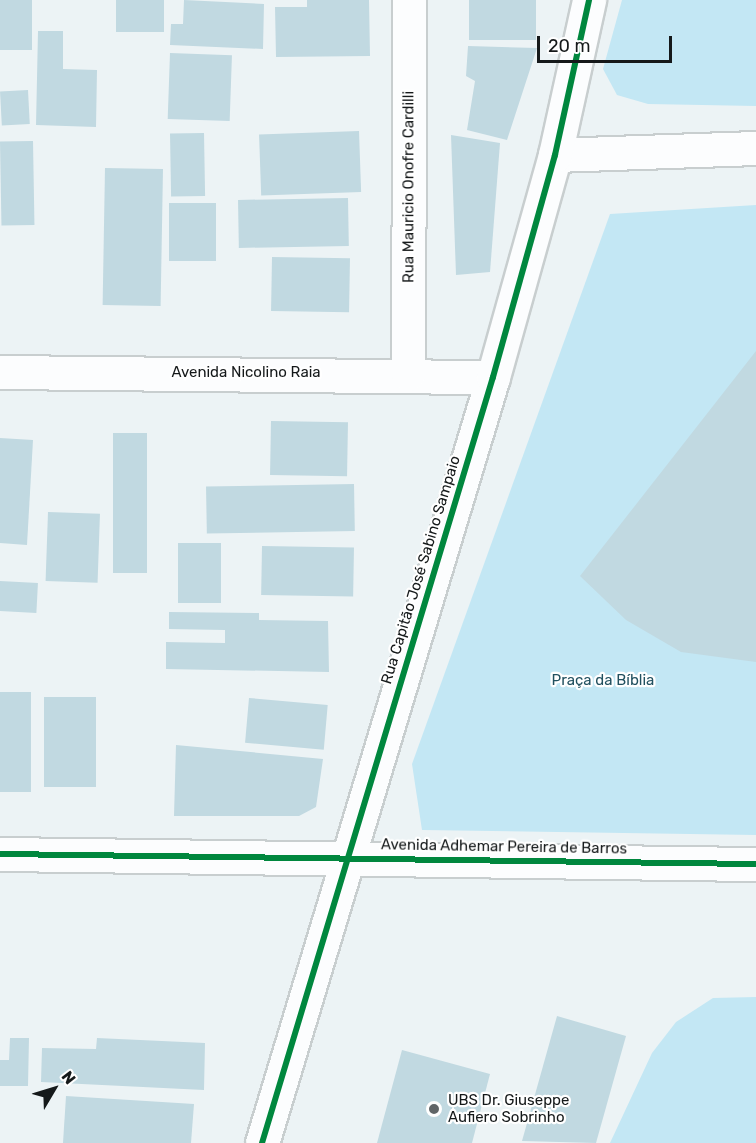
<!DOCTYPE html>
<meta charset="utf-8">
<style>
body{margin:0}
#map{position:relative;width:756px;height:1143px;overflow:hidden;background:#ecf3f5;font-family:Rubik,sans-serif}
div>[style]{position:absolute}
[style*='--x']{left:calc(var(--x)*1px);top:calc(var(--y)*1px);width:calc(var(--w)*1px);rotate:calc(var(--a)*1deg)}
.green>*{inset:0;background:#c3e7f4}
.building>*{inset:0;background:#c1d9e1;transform-origin:0 0}
.roads{filter:drop-shadow(2px 0 #c8cecf) drop-shadow(-2px 0 #c8cecf) drop-shadow(0 2px #c8cecf) drop-shadow(0 -2px #c8cecf)}
.minor>*{height:33px;margin:-16.5px;padding:0 16.5px;transform-origin:16.5px;border-radius:16.5px;background:#fcfdfe}
.cycleway>*{height:6px;margin:-3px;padding:0 3px;transform-origin:3px;border-radius:3px;background:#00873e}
.dots>*{width:16px;height:16px;translate:-50% -50%;box-sizing:border-box;border:3px solid #fff;border-radius:50%}
span{translate:-50% -50%;white-space:nowrap;text-align:center;line-height:1.15;-webkit-text-stroke:4.5px #fff;paint-order:stroke}
.street-label{font-size:15px;color:#15191a}
.park-label{font-size:15px;color:#225160}
.poi-label{font-size:15px;color:#15191a}
.left{translate:0 -50%;text-align:left}
.north{position:absolute;left:24px;top:1059px;width:60px;height:60px;-webkit-text-stroke:4px #fff;paint-order:stroke;rotate:52deg;font-size:16px;font-weight:700;line-height:24px;text-align:center;color:#15191a}
.north::after{content:'';display:block;margin:auto;width:21px;height:27px;background:#15191a;clip-path:polygon(50% 0,100% 100%,50% 72%,0 100%)}
.scale{position:absolute;left:537px;top:36px;width:135px;height:27px;box-sizing:border-box;border:3px solid #15191a;border-top:0;padding-left:8px;font-size:18px;line-height:21px;white-space:nowrap;color:#15191a;-webkit-text-stroke:4px #fff;paint-order:stroke}
</style>
<div id="map">
<div class="green">
<i style="clip-path:polygon(622px 0,756px 0,756px 106px,648px 104px,617px 95px,603px 69px)"></i>
<i style="clip-path:polygon(756px 205px,756px 835px,422px 830px,412px 764px,610px 214px)"></i>
<i style="clip-path:polygon(756px 997px,756px 1143px,610px 1143px,652px 1053px,676px 1022px,713px 998px)"></i>
</div>
<div class="building">
<i style="left:0;top:0;width:32px;height:50px"></i>
<i style="left:116px;top:0;width:48px;height:32px"></i>
<i style="clip-path:polygon(184px 0,264px 4px,263px 49px,170px 45px,171px 24px,183px 24px)"></i>
<i style="clip-path:polygon(307px 0,369px 0,370px 56px,276px 57px,275px 7px,307px 7px)"></i>
<i style="left:469px;top:0;width:67px;height:40px"></i>
<i style="clip-path:polygon(38px 31px,63px 31px,63px 69px,97px 70px,96px 127px,36px 125px)"></i>
<i style="clip-path:polygon(468px 46px,537px 48px,507px 140px,467px 130px,475px 81px,466px 76px)"></i>
<i style="left:170px;top:53px;width:62px;height:66px;rotate:2deg"></i>
<i style="left:28px;top:90px;width:34px;height:28px;rotate:87deg"></i>
<i style="left:359px;top:131px;width:61px;height:100px;rotate:88deg"></i>
<i style="left:204px;top:133px;width:63px;height:34px;rotate:89deg"></i>
<i style="clip-path:polygon(451px 135px,500px 143px,490px 272px,456px 275px)"></i>
<i style="left:33px;top:141px;width:84px;height:33px;rotate:89deg"></i>
<i style="left:105px;top:168px;width:58px;height:137px;rotate:1deg"></i>
<i style="left:348px;top:198px;width:48px;height:110px;rotate:89deg"></i>
<i style="left:169px;top:203px;width:47px;height:58px"></i>
<i style="left:272px;top:257px;width:78px;height:54px;rotate:1deg"></i>
<i style="clip-path:polygon(756px 351px,756px 662px,681px 652px,626px 620px,580px 576px)"></i>
<i style="left:271px;top:421px;width:77px;height:54px;rotate:1deg"></i>
<i style="left:113px;top:433px;width:34px;height:140px"></i>
<i style="clip-path:polygon(0 438px,33px 440px,27px 545px,0 543px)"></i>
<i style="left:354px;top:484px;width:47px;height:148px;rotate:89deg"></i>
<i style="left:48px;top:512px;width:52px;height:69px;rotate:2deg"></i>
<i style="left:178px;top:543px;width:43px;height:60px"></i>
<i style="left:262px;top:546px;width:92px;height:49px;rotate:1deg"></i>
<i style="left:0;top:581px;width:38px;height:30px;rotate:3deg"></i>
<i style="clip-path:polygon(169px 612px,259px 613px,259px 620px,328px 621px,329px 672px,166px 669px,166px 642px,225px 643px,225px 630px,169px 629px)"></i>
<i style="left:0;top:692px;width:31px;height:100px"></i>
<i style="left:44px;top:697px;width:52px;height:90px"></i>
<i style="left:249px;top:698px;width:79px;height:45px;rotate:5deg"></i>
<i style="clip-path:polygon(176px 745px,323px 759px,316px 807px,299px 816px,174px 816px)"></i>
<i style="clip-path:polygon(557px 1016px,626px 1036px,596px 1143px,522px 1141px)"></i>
<i style="clip-path:polygon(10px 1038px,29px 1038px,28px 1086px,0 1086px,0 1060px,9px 1060px)"></i>
<i style="clip-path:polygon(97px 1038px,205px 1043px,204px 1090px,41px 1082px,42px 1048px,96px 1049px)"></i>
<i style="clip-path:polygon(402px 1050px,490px 1074px,472px 1143px,377px 1143px)"></i>
<i style="clip-path:polygon(66px 1096px,194px 1104px,191px 1143px,63px 1143px)"></i>
</div>
<div class="roads">
<div class="minor">
<i style="--x:555;--y:155;--w:201;--a:-2"></i>
<i style="--x:0;--y:372;--w:493;--a:0.6"></i>
<i style="--x:408;--y:374;--w:374;--a:-89.8"></i>
<i style="--x:0;--y:854;--w:756;--a:0.76"></i>
<i style="--x:262;--y:1143;--w:800;--a:-73.22"></i>
<i style="--x:493;--y:377;--w:230;--a:-74.4"></i>
<i style="--x:555;--y:155;--w:159;--a:-77.6"></i>
</div>
</div>
<div class="cycleway">
<i style="--x:0;--y:854;--w:756;--a:0.76"></i>
<i style="--x:262;--y:1143;--w:800;--a:-73.22"></i>
<i style="--x:493;--y:377;--w:230;--a:-74.4"></i>
<i style="--x:555;--y:155;--w:159;--a:-77.6"></i>
</div>
<div class="dots">
<i style="left:434px;top:1109px;background:#606567"></i>
</div>
<div class="street-label">
<span style="left:409px;top:187px;rotate:-90deg">Rua Mauricio Onofre Cardilli</span>
<span style="left:246px;top:373px">Avenida Nicolino Raia</span>
<span style="left:421px;top:570px;rotate:-73deg">Rua Capitão José Sabino Sampaio</span>
<span style="left:504px;top:847px;rotate:1deg">Avenida Adhemar Pereira de Barros</span>
</div>
<div class="park-label">
<span style="left:603px;top:681px">Praça da Bíblia</span>
</div>
<div class="poi-label">
<span class="left" style="left:448px;top:1109px">UBS Dr. Giuseppe<br>Aufiero Sobrinho</span>
</div>
<div class="north">N</div>
<div class="scale">20 m</div>
</div>
